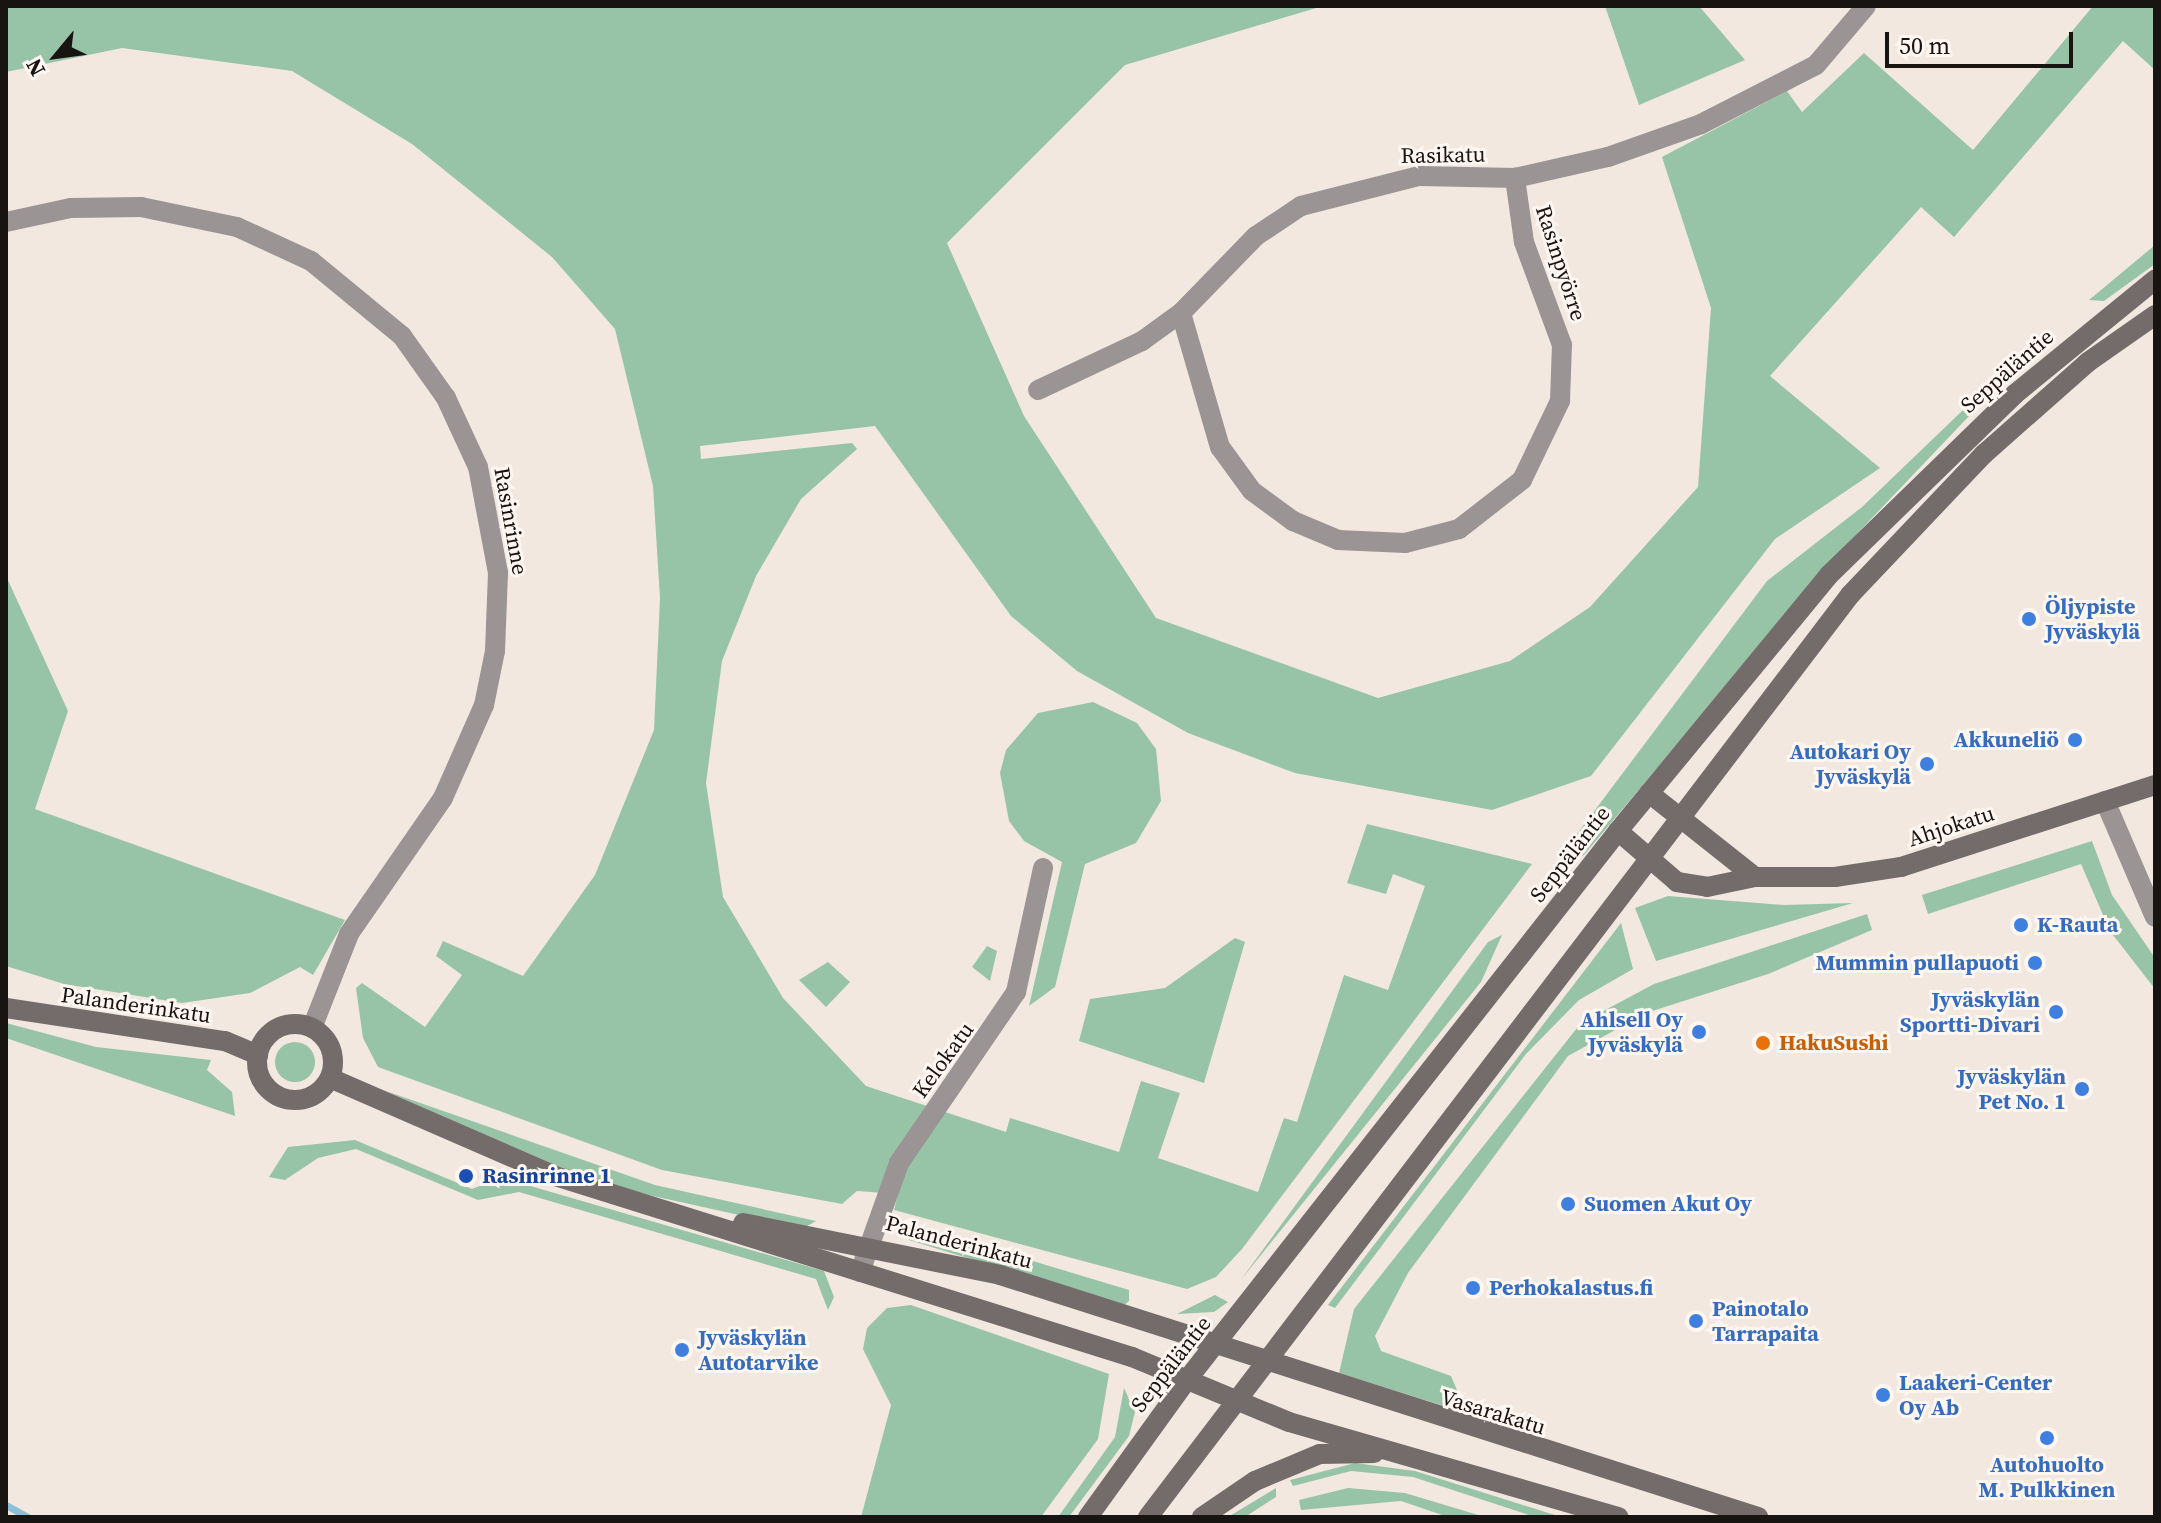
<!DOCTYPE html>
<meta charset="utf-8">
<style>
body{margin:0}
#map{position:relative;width:2161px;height:1523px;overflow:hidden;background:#f2e8e0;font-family:"Source Serif 4",serif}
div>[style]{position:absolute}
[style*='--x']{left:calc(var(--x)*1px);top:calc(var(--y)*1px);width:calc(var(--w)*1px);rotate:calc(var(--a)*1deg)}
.green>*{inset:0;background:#97c4a7}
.round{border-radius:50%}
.stream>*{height:7px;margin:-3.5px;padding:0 3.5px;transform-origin:3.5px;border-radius:3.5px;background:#8bbfd8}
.street>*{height:20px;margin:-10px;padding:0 10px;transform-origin:10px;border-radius:10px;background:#9a9494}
.secondary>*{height:20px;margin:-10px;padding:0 10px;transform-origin:10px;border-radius:10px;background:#746b6b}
.secondary>.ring{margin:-10px;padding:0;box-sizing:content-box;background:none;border:20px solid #746b6b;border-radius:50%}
.dots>*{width:22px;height:22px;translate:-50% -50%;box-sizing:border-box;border:4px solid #fef6f0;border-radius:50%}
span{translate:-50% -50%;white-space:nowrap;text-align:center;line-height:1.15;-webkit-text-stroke:6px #fef6f0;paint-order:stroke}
.street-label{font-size:22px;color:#181412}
.shop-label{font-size:22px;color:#366cbe;font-weight:700}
.left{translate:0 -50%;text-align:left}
.right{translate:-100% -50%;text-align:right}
.food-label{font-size:22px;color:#c56008;font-weight:700}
.transit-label{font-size:22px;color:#164399;font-weight:700}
.frame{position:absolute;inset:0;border:8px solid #181412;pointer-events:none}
.north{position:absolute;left:16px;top:16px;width:80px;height:80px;-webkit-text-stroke:6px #fef6f0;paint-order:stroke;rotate:241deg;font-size:22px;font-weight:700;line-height:32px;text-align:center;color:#181412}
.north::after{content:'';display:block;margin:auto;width:28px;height:36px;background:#181412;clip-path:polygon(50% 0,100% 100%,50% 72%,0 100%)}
.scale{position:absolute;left:1885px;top:32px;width:188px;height:36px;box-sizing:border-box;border:4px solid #181412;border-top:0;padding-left:10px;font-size:24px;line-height:28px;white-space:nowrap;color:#181412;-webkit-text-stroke:6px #fef6f0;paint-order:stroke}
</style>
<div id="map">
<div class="green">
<i style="clip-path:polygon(6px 6px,1323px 6px,1125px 65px,947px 243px,1024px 416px,1156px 618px,1378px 698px,1510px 661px,1590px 607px,1698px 487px,1711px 308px,1662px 157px,1787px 91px,1802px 112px,1864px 53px,1973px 150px,2093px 6px,2155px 6px,2155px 70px,2123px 41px,1954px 237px,1921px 207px,1770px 376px,1880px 468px,1775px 539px,1591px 776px,1492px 810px,1295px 773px,1188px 733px,1077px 671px,1011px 616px,875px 426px,700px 446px,701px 459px,852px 443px,857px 449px,801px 499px,756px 576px,722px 661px,706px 783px,723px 897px,783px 998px,866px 1086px,1006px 1132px,1010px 1118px,1119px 1152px,1141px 1081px,1180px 1093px,1158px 1158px,1258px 1192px,1284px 1118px,1297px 1122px,1344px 975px,1388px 990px,1425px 886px,1393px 874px,1386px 894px,1347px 883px,1367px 824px,1532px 864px,1242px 1249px,1216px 1277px,1187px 1289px,894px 1210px,898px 1194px,857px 1191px,842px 1204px,662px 1170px,378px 1067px,363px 1038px,356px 988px,362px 983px,425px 1027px,462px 975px,436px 956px,443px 941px,523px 976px,595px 875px,654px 730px,660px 598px,653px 486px,615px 329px,552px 257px,412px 144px,292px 71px,122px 48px,6px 72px)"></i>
<i style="clip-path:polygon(1605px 6px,1699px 6px,1745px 60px,1639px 105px)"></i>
<i style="clip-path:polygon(2155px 245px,2155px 264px,2104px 301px,2089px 300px)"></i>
<i style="clip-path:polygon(1986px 388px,1991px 393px,1831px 561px,1584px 855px,1569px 861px,1565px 850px,1767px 581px,1862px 507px)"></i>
<i style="clip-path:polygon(6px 576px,68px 711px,35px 809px,345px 920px,313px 975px,300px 967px,250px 993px,182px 1003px,64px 984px,6px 966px)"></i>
<i style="clip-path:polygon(1093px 702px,1137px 723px,1156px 749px,1161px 801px,1136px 843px,1085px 864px,1055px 987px,1029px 1006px,1062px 862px,1024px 841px,1009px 821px,1000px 773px,1006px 750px,1038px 713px)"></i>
<i style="clip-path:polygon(2092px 841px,2112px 895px,2155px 958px,2155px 989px,2110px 931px,2081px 864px,1928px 914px,1922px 895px)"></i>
<i style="clip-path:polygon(1668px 896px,1784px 905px,1853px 903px,1656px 961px,1635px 908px)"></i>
<i style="clip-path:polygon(1867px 914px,1872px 930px,1768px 974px,1646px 1013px,1568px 1056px,1408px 1273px,1375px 1336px,1381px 1351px,1451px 1376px,1460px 1397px,1521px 1416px,1511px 1427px,1339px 1373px,1354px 1309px,1581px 1023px,1654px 984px)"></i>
<i style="clip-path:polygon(1621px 923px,1633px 969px,1579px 1000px,1526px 1054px,1335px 1308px,1328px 1305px)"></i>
<i style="clip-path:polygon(1502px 935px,1481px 982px,1240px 1281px,1488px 942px)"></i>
<i style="clip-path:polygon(1235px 938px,1245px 942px,1204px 1083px,1079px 1041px,1090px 999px,1165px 988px)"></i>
<i style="clip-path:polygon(987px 946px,997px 951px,990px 981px,972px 967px)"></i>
<i style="clip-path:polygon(828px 962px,850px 982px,826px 1007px,799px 980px)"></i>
<i style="clip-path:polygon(6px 1023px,96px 1047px,211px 1060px,207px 1070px,232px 1092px,235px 1116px,6px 1038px)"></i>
<i class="round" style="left:275px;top:1042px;width:40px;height:40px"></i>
<i style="clip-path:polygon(383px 1090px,655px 1185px,816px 1221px,802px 1229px,644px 1194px,566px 1170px)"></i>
<i style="clip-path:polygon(355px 1140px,472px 1189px,493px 1181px,527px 1185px,824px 1271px,834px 1297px,828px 1310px,816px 1279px,519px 1192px,478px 1200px,356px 1149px,318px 1158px,285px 1180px,269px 1177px,288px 1147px)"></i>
<i style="clip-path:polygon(920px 1227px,1129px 1290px,1129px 1301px,1123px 1306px,909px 1240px,909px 1232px)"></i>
<i style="clip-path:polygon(1215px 1295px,1228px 1302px,1214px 1312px,1177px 1314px)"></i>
<i style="clip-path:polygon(911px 1305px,1109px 1374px,1098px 1439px,1041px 1517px,861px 1517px,891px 1405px,863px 1349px,867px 1328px,887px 1308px)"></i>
<i style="clip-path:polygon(1124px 1388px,1135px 1412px,1129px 1436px,1069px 1517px,1058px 1517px,1115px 1437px)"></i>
<i style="clip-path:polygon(1355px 1463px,1415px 1471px,1561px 1517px,1535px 1517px,1413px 1477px,1351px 1471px,1293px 1486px,1290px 1480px)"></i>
<i style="clip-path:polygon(1276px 1488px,1276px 1497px,1245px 1517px,1228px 1517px)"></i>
<i style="clip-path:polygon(1348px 1488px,1405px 1493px,1485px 1517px,1448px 1517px,1401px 1501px,1301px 1510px,1299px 1500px)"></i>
</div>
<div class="stream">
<i style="--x:6;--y:1505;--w:25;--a:29"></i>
</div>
<div class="street">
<i style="--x:6;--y:222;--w:66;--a:-12.2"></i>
<i style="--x:71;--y:208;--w:70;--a:-0.8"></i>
<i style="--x:141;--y:207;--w:98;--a:11.8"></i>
<i style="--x:237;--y:227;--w:81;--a:24.7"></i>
<i style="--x:311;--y:261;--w:118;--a:39.5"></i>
<i style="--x:402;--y:336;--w:76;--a:54.6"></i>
<i style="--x:446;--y:398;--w:76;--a:65.1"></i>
<i style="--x:478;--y:467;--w:108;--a:79.3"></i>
<i style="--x:498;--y:573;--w:78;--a:92.2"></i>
<i style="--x:495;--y:651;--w:55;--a:101.5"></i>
<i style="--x:484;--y:705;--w:102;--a:113.8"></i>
<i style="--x:443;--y:798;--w:165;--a:124.7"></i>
<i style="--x:349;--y:934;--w:101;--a:111.5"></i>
<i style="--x:1181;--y:313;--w:140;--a:73.8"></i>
<i style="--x:1220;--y:447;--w:54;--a:54"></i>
<i style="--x:1252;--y:491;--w:51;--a:36.2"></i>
<i style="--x:1293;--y:521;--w:49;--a:22.9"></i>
<i style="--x:1338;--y:540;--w:67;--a:2.6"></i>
<i style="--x:1405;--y:543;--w:56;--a:-14.5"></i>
<i style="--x:1459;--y:529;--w:80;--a:-37.9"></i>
<i style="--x:1522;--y:480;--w:88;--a:-64.3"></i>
<i style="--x:1560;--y:401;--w:56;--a:-88"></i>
<i style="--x:1562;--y:345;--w:110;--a:-110.3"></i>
<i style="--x:1524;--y:242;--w:65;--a:-98"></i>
<i style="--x:1038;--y:390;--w:115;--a:-25.2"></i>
<i style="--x:1142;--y:341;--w:48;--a:-35.7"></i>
<i style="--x:1181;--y:313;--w:107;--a:-45.8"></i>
<i style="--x:1256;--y:236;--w:54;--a:-33.7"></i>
<i style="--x:1301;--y:206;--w:122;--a:-14.3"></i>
<i style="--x:1419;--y:176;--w:96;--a:1.2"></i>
<i style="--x:1515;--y:178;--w:95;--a:-12.7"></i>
<i style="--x:1608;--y:157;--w:99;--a:-19.5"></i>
<i style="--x:1701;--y:124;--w:129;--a:-27.2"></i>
<i style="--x:1816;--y:65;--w:77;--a:-49.7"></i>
<i style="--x:2105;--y:801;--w:126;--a:66.7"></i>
<i style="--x:860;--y:1272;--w:116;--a:-70.3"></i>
<i style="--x:899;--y:1163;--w:207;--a:-55.6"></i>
<i style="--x:1016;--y:992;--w:127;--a:-77.7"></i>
</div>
<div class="secondary">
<i style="--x:1649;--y:793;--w:135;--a:38.4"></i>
<i style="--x:1618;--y:831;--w:78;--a:40.8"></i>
<i style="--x:1677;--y:882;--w:30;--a:9"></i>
<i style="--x:1707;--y:887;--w:49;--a:-11.8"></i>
<i style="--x:1755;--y:877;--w:80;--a:0"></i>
<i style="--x:1835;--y:877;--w:67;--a:-8.6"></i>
<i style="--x:1901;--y:867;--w:267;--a:-17.9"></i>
<i style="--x:6;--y:1008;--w:221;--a:8.6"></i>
<i style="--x:225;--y:1041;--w:36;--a:23"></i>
<i class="ring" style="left:257px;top:1024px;width:56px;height:56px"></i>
<i style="--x:330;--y:1078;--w:245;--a:23.5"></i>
<i style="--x:555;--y:1176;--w:605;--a:17.42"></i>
<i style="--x:1132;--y:1357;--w:170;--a:22.5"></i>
<i style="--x:1289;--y:1422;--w:343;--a:16.1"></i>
<i style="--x:743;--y:1223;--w:262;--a:11.4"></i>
<i style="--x:1000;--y:1275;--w:796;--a:17.71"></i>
<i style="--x:1088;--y:1517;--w:168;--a:-54.2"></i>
<i style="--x:1186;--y:1381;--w:699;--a:-51.85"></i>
<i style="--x:1618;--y:831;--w:332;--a:-50.5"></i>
<i style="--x:1829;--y:575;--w:260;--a:-44.2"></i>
<i style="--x:2015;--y:394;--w:181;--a:-39.2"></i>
<i style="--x:1148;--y:1517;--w:1159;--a:-52.71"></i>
<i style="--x:1850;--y:595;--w:195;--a:-46.5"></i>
<i style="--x:1984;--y:454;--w:139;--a:-41.5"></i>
<i style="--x:2088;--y:362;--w:82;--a:-35"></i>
<i style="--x:1202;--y:1517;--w:64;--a:-34.2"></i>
<i style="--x:1255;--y:1481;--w:70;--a:-22.6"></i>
<i style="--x:1320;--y:1454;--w:54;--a:-1.1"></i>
</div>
<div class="dots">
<i style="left:2029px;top:619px;background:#3f7fe0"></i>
<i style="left:2075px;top:740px;background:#3f7fe0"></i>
<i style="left:1927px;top:764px;background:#3f7fe0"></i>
<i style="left:2021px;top:925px;background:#3f7fe0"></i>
<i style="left:2035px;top:963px;background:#3f7fe0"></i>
<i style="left:2056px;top:1012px;background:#3f7fe0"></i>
<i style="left:1699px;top:1032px;background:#3f7fe0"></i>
<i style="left:1763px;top:1043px;background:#e8710a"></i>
<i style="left:2082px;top:1089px;background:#3f7fe0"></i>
<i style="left:466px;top:1176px;background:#1a4fb4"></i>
<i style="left:1568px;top:1204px;background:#3f7fe0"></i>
<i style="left:1473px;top:1288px;background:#3f7fe0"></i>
<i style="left:1696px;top:1321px;background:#3f7fe0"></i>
<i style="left:682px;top:1350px;background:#3f7fe0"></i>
<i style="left:1883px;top:1395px;background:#3f7fe0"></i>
<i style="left:2047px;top:1438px;background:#3f7fe0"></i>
</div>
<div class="street-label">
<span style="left:1443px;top:155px;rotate:-1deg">Rasikatu</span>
<span style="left:1561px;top:263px;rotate:72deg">Rasinpyörre</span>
<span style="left:2007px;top:371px;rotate:-41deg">Seppäläntie</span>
<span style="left:511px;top:521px;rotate:80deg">Rasinrinne</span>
<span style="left:1951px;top:826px;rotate:-18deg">Ahjokatu</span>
<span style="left:1570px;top:854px;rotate:-52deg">Seppäläntie</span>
<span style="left:136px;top:1005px;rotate:8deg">Palanderinkatu</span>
<span style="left:943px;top:1060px;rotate:-54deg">Kelokatu</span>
<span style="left:959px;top:1242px;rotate:15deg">Palanderinkatu</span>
<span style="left:1171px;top:1364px;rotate:-52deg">Seppäläntie</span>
<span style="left:1493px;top:1412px;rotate:17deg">Vasarakatu</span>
</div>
<div class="shop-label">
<span class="left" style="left:2045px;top:619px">Öljypiste<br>Jyväskylä</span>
<span class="right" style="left:2059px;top:740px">Akkuneliö</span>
<span class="right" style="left:1911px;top:764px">Autokari Oy<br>Jyväskylä</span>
<span class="left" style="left:2037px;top:925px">K-Rauta</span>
<span class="right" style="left:2019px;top:963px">Mummin pullapuoti</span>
<span class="right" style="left:2040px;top:1012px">Jyväskylän<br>Sportti-Divari</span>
<span class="right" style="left:1683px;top:1032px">Ahlsell Oy<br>Jyväskylä</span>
<span class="right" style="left:2066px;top:1089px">Jyväskylän<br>Pet No. 1</span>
<span class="left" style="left:1584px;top:1204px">Suomen Akut Oy</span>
<span class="left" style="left:1489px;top:1288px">Perhokalastus.fi</span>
<span class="left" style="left:1712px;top:1321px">Painotalo<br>Tarrapaita</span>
<span class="left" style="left:698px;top:1350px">Jyväskylän<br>Autotarvike</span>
<span class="left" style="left:1899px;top:1395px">Laakeri-Center<br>Oy Ab</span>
<span style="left:2047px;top:1477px">Autohuolto<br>M. Pulkkinen</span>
</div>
<div class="food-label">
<span class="left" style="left:1779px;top:1043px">HakuSushi</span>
</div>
<div class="transit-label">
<span class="left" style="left:482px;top:1176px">Rasinrinne 1</span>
</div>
<div class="frame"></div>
<div class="north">N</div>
<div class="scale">50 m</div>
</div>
